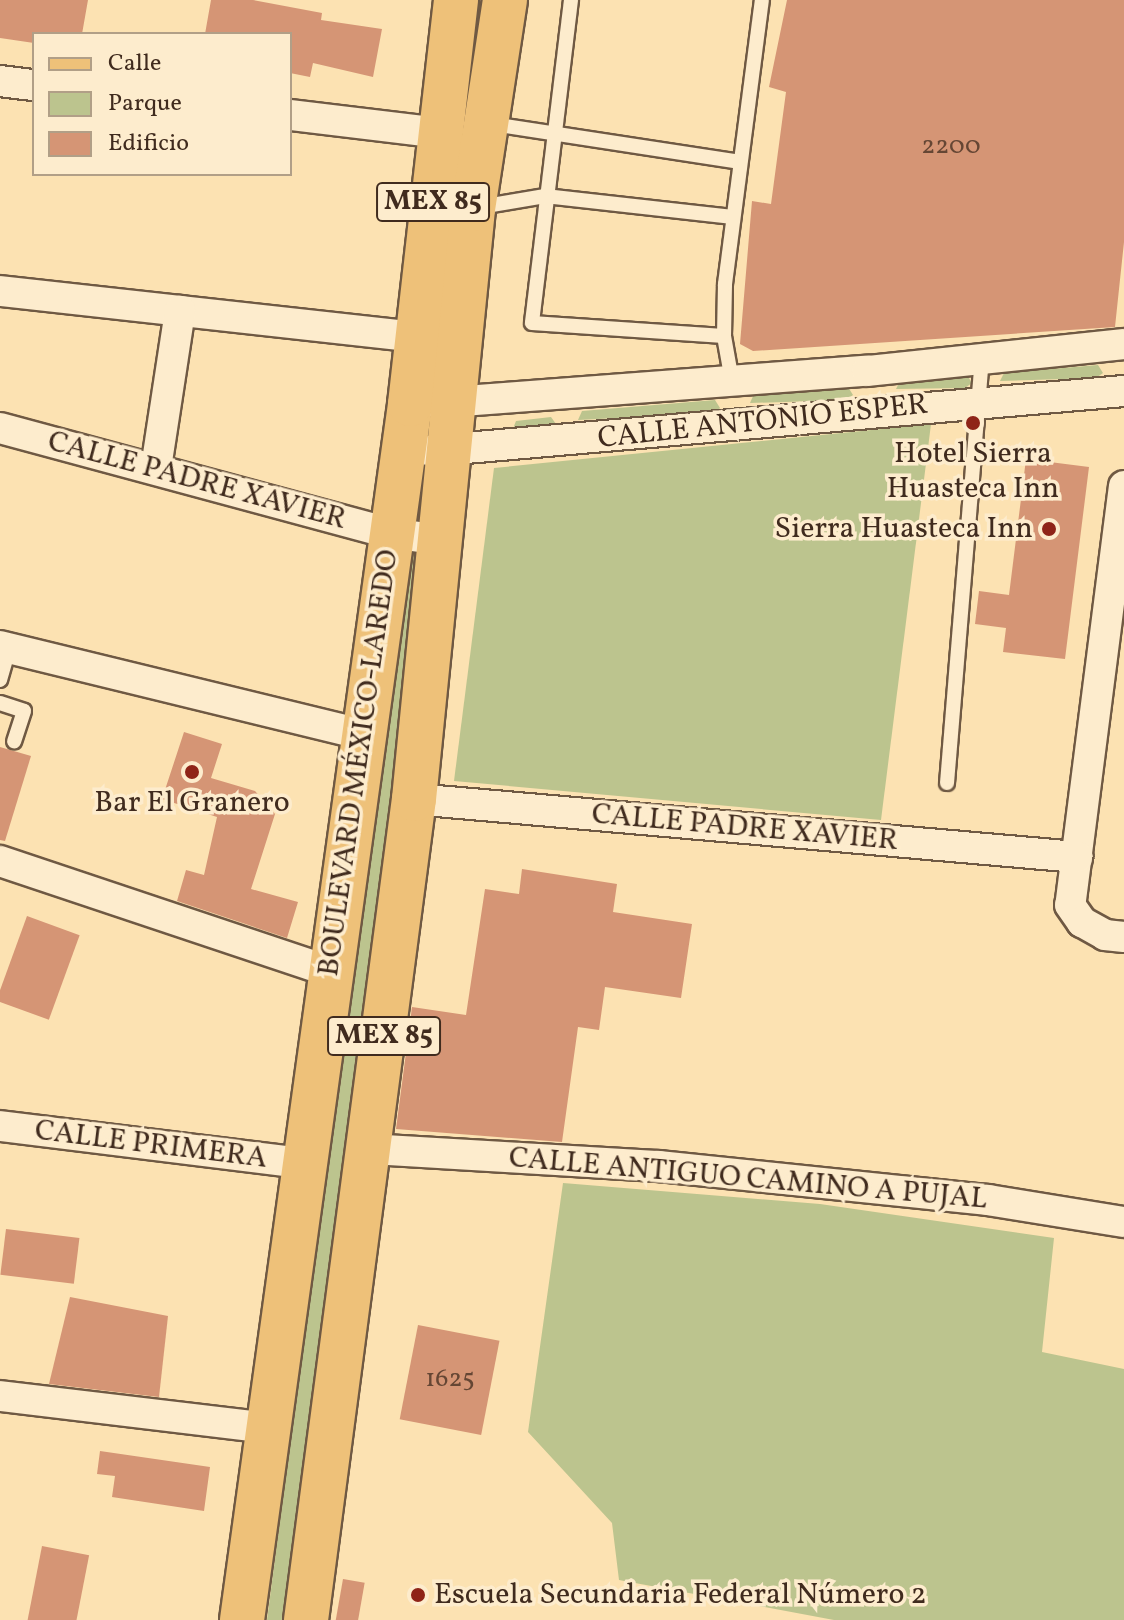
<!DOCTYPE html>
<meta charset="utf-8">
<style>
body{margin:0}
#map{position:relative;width:1124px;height:1620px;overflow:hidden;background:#fce2b2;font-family:Vollkorn,serif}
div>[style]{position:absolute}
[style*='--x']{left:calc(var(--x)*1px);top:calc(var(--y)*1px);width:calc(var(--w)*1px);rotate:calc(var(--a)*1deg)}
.green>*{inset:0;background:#bcc48e}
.building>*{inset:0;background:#d59575;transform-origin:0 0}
.roads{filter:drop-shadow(2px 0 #6f5943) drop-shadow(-2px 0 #6f5943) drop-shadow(0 2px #6f5943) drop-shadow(0 -2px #6f5943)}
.lane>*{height:14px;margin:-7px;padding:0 7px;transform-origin:7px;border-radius:7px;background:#fdeccd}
.street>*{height:30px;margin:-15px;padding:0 15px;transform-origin:15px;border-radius:15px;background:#fdeccd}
.primary>*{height:44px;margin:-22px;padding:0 22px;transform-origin:22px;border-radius:22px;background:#eec179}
.dots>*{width:22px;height:22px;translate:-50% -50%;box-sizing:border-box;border:4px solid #fdeccd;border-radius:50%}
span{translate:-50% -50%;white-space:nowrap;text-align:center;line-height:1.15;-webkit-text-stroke:7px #fdeccd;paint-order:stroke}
.number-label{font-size:26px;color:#654634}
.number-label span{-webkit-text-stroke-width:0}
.shield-label span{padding:2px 6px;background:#fdeccd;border:2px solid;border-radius:6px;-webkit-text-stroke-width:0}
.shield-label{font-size:28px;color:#402b1e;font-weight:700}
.street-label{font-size:30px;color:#402b1e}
.poi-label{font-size:30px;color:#402b1e}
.right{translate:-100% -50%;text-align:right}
.left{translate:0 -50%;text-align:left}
.legend{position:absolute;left:32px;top:32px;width:260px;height:144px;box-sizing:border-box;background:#fdeccd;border:2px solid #b19f87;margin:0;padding:10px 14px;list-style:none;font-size:24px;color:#402b1e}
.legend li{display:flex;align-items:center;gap:16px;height:40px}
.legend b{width:40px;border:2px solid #b19f87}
</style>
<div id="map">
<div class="green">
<i style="clip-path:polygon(1098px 365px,1103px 373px,1096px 378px,1000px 381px,1004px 373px)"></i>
<i style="clip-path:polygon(967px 375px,972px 383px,965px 388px,896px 389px,900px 381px)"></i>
<i style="clip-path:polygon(848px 387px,853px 395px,846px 400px,750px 403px,754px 394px)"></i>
<i style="clip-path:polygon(715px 400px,720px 408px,716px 413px,578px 420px,582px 411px)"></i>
<i style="clip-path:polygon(551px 417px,556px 424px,551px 429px,516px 430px,514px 426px,516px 421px)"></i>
<i style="clip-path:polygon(931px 424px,881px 820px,454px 781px,494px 468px)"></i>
<i style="clip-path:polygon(407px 547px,423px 547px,291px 1620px,267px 1620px)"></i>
<i style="clip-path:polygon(563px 1183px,820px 1204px,1054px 1238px,1042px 1352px,1124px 1369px,1124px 1620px,834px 1620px,619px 1580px,612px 1523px,528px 1432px)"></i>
</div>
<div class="building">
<i style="clip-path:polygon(0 0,88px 0,82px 34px,34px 34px,34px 43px,0 38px)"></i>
<i style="clip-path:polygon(211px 0,253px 0,322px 13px,321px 20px,382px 29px,373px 77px,313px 63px,310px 77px,290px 73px,290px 34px,205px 34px)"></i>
<i style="clip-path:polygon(787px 0,1124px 0,1124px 242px,1115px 327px,753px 351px,740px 344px,752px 201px,771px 204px,786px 92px,769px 87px)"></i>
<i style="clip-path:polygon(1026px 459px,1089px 467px,1065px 659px,1003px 652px,1006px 628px,975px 624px,979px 591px,1009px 595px)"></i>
<i style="clip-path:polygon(184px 732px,222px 744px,211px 778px,255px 791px,275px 814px,251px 889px,298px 902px,287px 938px,177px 901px,186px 870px,204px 875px,217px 817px,162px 799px)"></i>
<i style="clip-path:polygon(0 747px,31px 756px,5px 841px,0 840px)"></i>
<i style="clip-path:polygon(522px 869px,617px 884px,613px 912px,692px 924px,681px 998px,605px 987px,599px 1030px,578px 1027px,562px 1142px,396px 1129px,412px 1007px,466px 1015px,485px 889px,519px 894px)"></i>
<i style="left:27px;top:916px;width:56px;height:90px;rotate:20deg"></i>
<i style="left:6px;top:1229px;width:74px;height:46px;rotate:7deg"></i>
<i style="clip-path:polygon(70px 1297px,168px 1316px,159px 1397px,49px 1384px)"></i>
<i style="left:418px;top:1325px;width:83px;height:96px;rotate:11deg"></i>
<i style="clip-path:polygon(100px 1451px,210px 1467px,204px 1511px,112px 1497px,115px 1476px,97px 1474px)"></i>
<i style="left:42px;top:1546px;width:48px;height:76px;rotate:11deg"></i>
<i style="left:343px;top:1579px;width:22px;height:42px;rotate:10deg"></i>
</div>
<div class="roads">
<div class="lane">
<i style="--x:571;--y:0;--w:325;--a:96.9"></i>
<i style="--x:532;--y:323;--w:192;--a:3.9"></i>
<i style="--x:492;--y:124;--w:251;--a:8.7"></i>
<i style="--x:480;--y:207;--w:66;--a:-9.6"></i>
<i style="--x:545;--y:196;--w:189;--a:6.4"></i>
<i style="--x:732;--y:381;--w:46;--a:-100.1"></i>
<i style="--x:724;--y:336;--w:52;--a:-88.9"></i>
<i style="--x:725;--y:284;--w:286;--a:-82.6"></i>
<i style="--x:0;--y:680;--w:32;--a:-74"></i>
<i style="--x:0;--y:703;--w:25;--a:18"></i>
<i style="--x:24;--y:711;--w:32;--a:108"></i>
<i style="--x:947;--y:783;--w:424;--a:-85.3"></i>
</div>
<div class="street">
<i style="--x:0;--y:81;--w:34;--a:7"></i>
<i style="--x:290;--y:115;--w:152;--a:6.8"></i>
<i style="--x:0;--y:291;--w:419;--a:6.3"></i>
<i style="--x:437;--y:403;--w:431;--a:-4.3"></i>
<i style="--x:867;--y:371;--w:258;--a:-6"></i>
<i style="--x:0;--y:428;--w:403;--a:15.1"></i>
<i style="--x:389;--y:533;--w:53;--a:7.5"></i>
<i style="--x:431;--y:451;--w:696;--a:-4.95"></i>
<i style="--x:156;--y:468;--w:159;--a:-81.3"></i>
<i style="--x:1124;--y:486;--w:422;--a:97.3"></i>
<i style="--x:1070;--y:905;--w:21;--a:55"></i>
<i style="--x:1082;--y:922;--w:26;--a:29"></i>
<i style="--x:1105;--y:935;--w:19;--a:6"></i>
<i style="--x:0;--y:646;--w:372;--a:13.7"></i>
<i style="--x:414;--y:799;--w:666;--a:5"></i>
<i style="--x:0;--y:861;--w:349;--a:18.5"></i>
<i style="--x:0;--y:1126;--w:303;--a:7"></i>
<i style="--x:370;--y:1149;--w:289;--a:3.4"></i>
<i style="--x:659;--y:1166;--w:331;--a:5.9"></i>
<i style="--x:988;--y:1200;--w:138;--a:9.2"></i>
<i style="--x:0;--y:1396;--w:270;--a:6.8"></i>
</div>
<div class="primary">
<i style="--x:242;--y:1620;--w:1228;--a:-82.13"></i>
<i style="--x:410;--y:404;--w:407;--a:-83.5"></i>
<i style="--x:306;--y:1620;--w:828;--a:-82.51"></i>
<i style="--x:414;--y:799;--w:593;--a:-84.29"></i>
<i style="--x:473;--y:209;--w:211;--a:-81.3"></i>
</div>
</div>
<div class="dots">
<i style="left:973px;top:423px;background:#8f2418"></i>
<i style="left:1049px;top:529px;background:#8f2418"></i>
<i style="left:192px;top:772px;background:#8f2418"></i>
<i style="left:418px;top:1595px;background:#8f2418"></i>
</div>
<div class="number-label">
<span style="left:951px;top:147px">2200</span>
<span style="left:450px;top:1380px">1625</span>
</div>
<div class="shield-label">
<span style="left:433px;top:202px">MEX 85</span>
<span style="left:384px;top:1036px">MEX 85</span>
</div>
<div class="street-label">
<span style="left:763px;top:422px;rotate:-6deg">CALLE ANTONIO ESPER</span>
<span style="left:197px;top:481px;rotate:15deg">CALLE PADRE XAVIER</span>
<span style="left:359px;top:763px;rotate:-82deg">BOULEVARD MÉXICO-LAREDO</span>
<span style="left:745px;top:828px;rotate:5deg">CALLE PADRE XAVIER</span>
<span style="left:151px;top:1145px;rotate:7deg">CALLE PRIMERA</span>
<span style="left:748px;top:1179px;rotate:5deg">CALLE ANTIGUO CAMINO A PUJAL</span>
</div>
<div class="poi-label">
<span style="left:973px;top:471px">Hotel Sierra<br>Huasteca Inn</span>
<span class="right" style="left:1033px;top:529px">Sierra Huasteca Inn</span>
<span style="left:192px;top:803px">Bar El Granero</span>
<span class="left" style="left:434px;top:1595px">Escuela Secundaria Federal Número 2</span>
</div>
<ul class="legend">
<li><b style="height:10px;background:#eec179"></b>Calle</li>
<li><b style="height:22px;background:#bcc48e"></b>Parque</li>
<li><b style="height:22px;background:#d59575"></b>Edificio</li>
</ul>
</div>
